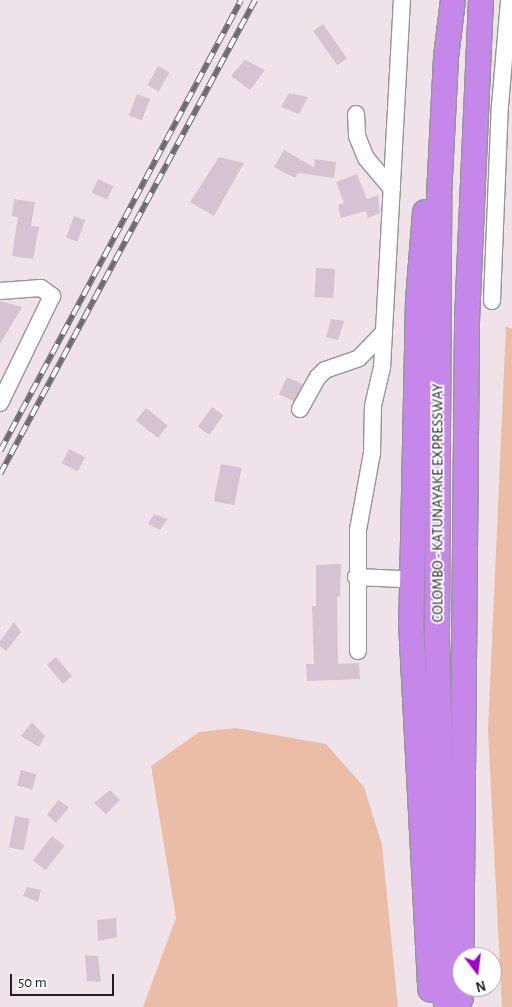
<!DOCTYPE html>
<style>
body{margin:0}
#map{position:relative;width:512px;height:1007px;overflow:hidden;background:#efe3e9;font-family:"Alegreya Sans",sans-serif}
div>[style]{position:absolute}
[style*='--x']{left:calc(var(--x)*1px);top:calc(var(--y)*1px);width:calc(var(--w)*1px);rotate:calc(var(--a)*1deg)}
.grass>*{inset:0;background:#ecbda6}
.building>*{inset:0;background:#d6c3d1;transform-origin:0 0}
.roads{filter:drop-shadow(1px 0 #959595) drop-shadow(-1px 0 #959595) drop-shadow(0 1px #959595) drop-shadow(0 -1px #959595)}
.minor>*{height:16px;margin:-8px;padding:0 8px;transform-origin:8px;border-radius:8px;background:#fff}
.highway>*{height:24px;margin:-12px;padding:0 12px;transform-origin:12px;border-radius:12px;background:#c587ea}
.rail>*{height:5.5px;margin-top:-2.75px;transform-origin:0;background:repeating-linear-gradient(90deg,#fff 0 11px,#6c6c6c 0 22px);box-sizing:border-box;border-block:1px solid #6c6c6c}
span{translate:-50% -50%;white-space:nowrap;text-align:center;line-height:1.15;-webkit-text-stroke:4px #fff;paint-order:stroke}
.street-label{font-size:15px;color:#1e1e1e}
.north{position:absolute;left:452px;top:947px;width:50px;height:50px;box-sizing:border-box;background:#fff;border:1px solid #a5a5a5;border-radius:50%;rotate:165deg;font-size:14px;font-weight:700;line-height:20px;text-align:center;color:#1e1e1e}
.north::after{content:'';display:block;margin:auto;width:18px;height:22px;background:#a500cb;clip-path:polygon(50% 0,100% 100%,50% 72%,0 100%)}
.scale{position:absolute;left:10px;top:974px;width:104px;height:22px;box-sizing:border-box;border:2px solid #1e1e1e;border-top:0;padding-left:6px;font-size:15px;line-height:18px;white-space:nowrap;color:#1e1e1e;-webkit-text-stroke:4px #fff;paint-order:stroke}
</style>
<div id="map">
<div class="grass">
<i style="clip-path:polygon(506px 326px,512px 329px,512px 1007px,502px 1007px,488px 730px)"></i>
<i style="clip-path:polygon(236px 728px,326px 744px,364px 787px,382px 845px,398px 1007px,143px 1007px,176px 918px,151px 766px,199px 732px)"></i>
</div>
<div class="building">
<i style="left:323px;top:24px;width:42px;height:12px;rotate:55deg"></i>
<i style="clip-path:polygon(245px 60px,265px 70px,250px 90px,231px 76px)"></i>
<i style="left:158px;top:66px;width:13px;height:22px;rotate:29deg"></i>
<i style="clip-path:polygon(289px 93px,308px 97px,299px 114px,281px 107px)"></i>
<i style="left:137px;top:94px;width:14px;height:23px;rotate:21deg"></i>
<i style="clip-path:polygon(284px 150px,314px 167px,315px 159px,336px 162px,334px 178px,298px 173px,295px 178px,274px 167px)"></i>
<i style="clip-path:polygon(219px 157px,244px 163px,214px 216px,190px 202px)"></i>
<i style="clip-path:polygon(357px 174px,367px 199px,378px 195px,380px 213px,368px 218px,366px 211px,341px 218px,338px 205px,344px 203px,336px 182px)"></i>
<i style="left:98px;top:179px;width:17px;height:15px;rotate:25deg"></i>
<i style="clip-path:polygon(14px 199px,35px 202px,31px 226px,39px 227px,33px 259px,12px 256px,18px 217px,12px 216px)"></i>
<i style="left:74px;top:216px;width:12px;height:23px;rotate:20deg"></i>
<i style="left:316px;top:268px;width:19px;height:29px;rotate:3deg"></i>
<i style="clip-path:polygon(0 301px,22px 307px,0 344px)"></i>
<i style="clip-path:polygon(331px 319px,344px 321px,338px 340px,326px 337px)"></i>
<i style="left:287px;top:377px;width:17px;height:19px;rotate:25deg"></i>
<i style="left:212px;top:407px;width:14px;height:24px;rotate:36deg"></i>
<i style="left:146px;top:408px;width:28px;height:16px;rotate:39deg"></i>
<i style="left:69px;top:449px;width:18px;height:16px;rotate:27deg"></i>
<i style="left:221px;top:464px;width:21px;height:38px;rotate:11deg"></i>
<i style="clip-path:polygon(154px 514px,168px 519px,160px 530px,148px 524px)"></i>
<i style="clip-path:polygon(341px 564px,340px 597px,337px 597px,338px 664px,359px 663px,360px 679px,307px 681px,306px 664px,314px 664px,312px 606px,316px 606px,316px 565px)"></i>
<i style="clip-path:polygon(14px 622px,21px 632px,6px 651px,0 646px,0 641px)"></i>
<i style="left:56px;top:657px;width:25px;height:12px;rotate:50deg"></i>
<i style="clip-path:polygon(32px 722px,45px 736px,39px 747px,21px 736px)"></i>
<i style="left:21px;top:770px;width:16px;height:16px;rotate:15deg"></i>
<i style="clip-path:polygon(110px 790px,120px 800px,106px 814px,94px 803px)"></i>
<i style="clip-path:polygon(58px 800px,69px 807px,56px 823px,47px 815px)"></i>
<i style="left:15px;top:816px;width:15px;height:32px;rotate:11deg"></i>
<i style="left:52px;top:836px;width:16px;height:31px;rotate:38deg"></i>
<i style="clip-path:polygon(27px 887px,41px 890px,38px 902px,23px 896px)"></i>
<i style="clip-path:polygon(116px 918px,117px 937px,98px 941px,97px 920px)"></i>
<i style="clip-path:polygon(85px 955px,98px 956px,101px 982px,87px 981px)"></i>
</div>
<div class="roads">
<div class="minor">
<i style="--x:356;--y:114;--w:22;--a:87"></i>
<i style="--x:357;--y:136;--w:24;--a:68"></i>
<i style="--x:366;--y:158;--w:40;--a:50"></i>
<i style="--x:0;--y:291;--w:41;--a:-4.2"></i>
<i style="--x:41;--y:288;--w:14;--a:36"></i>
<i style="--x:52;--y:296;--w:119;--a:115.9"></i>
<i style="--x:492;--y:301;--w:195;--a:-87.7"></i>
<i style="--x:500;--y:106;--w:106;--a:-85.1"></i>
<i style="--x:300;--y:409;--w:37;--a:-61"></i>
<i style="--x:318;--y:377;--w:10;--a:-45"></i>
<i style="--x:325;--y:370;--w:36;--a:-19"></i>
<i style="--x:359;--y:358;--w:36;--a:-46"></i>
<i style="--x:356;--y:577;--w:45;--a:2.5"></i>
<i style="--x:358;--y:651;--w:121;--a:-90"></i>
<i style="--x:358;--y:530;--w:78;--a:-79.7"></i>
<i style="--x:372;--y:453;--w:47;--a:-88.8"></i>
<i style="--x:373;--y:406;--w:39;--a:-77"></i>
<i style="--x:382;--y:368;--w:369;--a:-86.9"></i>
</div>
<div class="highway">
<i style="--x:425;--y:212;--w:89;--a:94.5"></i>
<i style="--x:418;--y:301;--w:321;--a:91.2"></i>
<i style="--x:411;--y:622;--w:368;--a:87"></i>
<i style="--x:461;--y:998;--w:678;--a:-89.49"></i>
<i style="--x:467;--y:320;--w:320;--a:-87.5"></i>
<i style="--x:446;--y:1007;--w:376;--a:-91.4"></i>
<i style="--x:437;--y:631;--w:435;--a:-89.7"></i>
<i style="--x:439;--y:196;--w:139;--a:-87.1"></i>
<i style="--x:446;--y:57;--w:57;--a:-83"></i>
</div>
</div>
<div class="rail">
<i style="--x:0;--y:451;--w:511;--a:-61.88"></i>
<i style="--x:0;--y:474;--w:538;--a:-61.72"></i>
</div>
<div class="street-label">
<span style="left:438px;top:503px;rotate:-90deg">COLOMBO - KATUNAYAKE EXPRESSWAY</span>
</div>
<div class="north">N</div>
<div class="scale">50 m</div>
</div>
